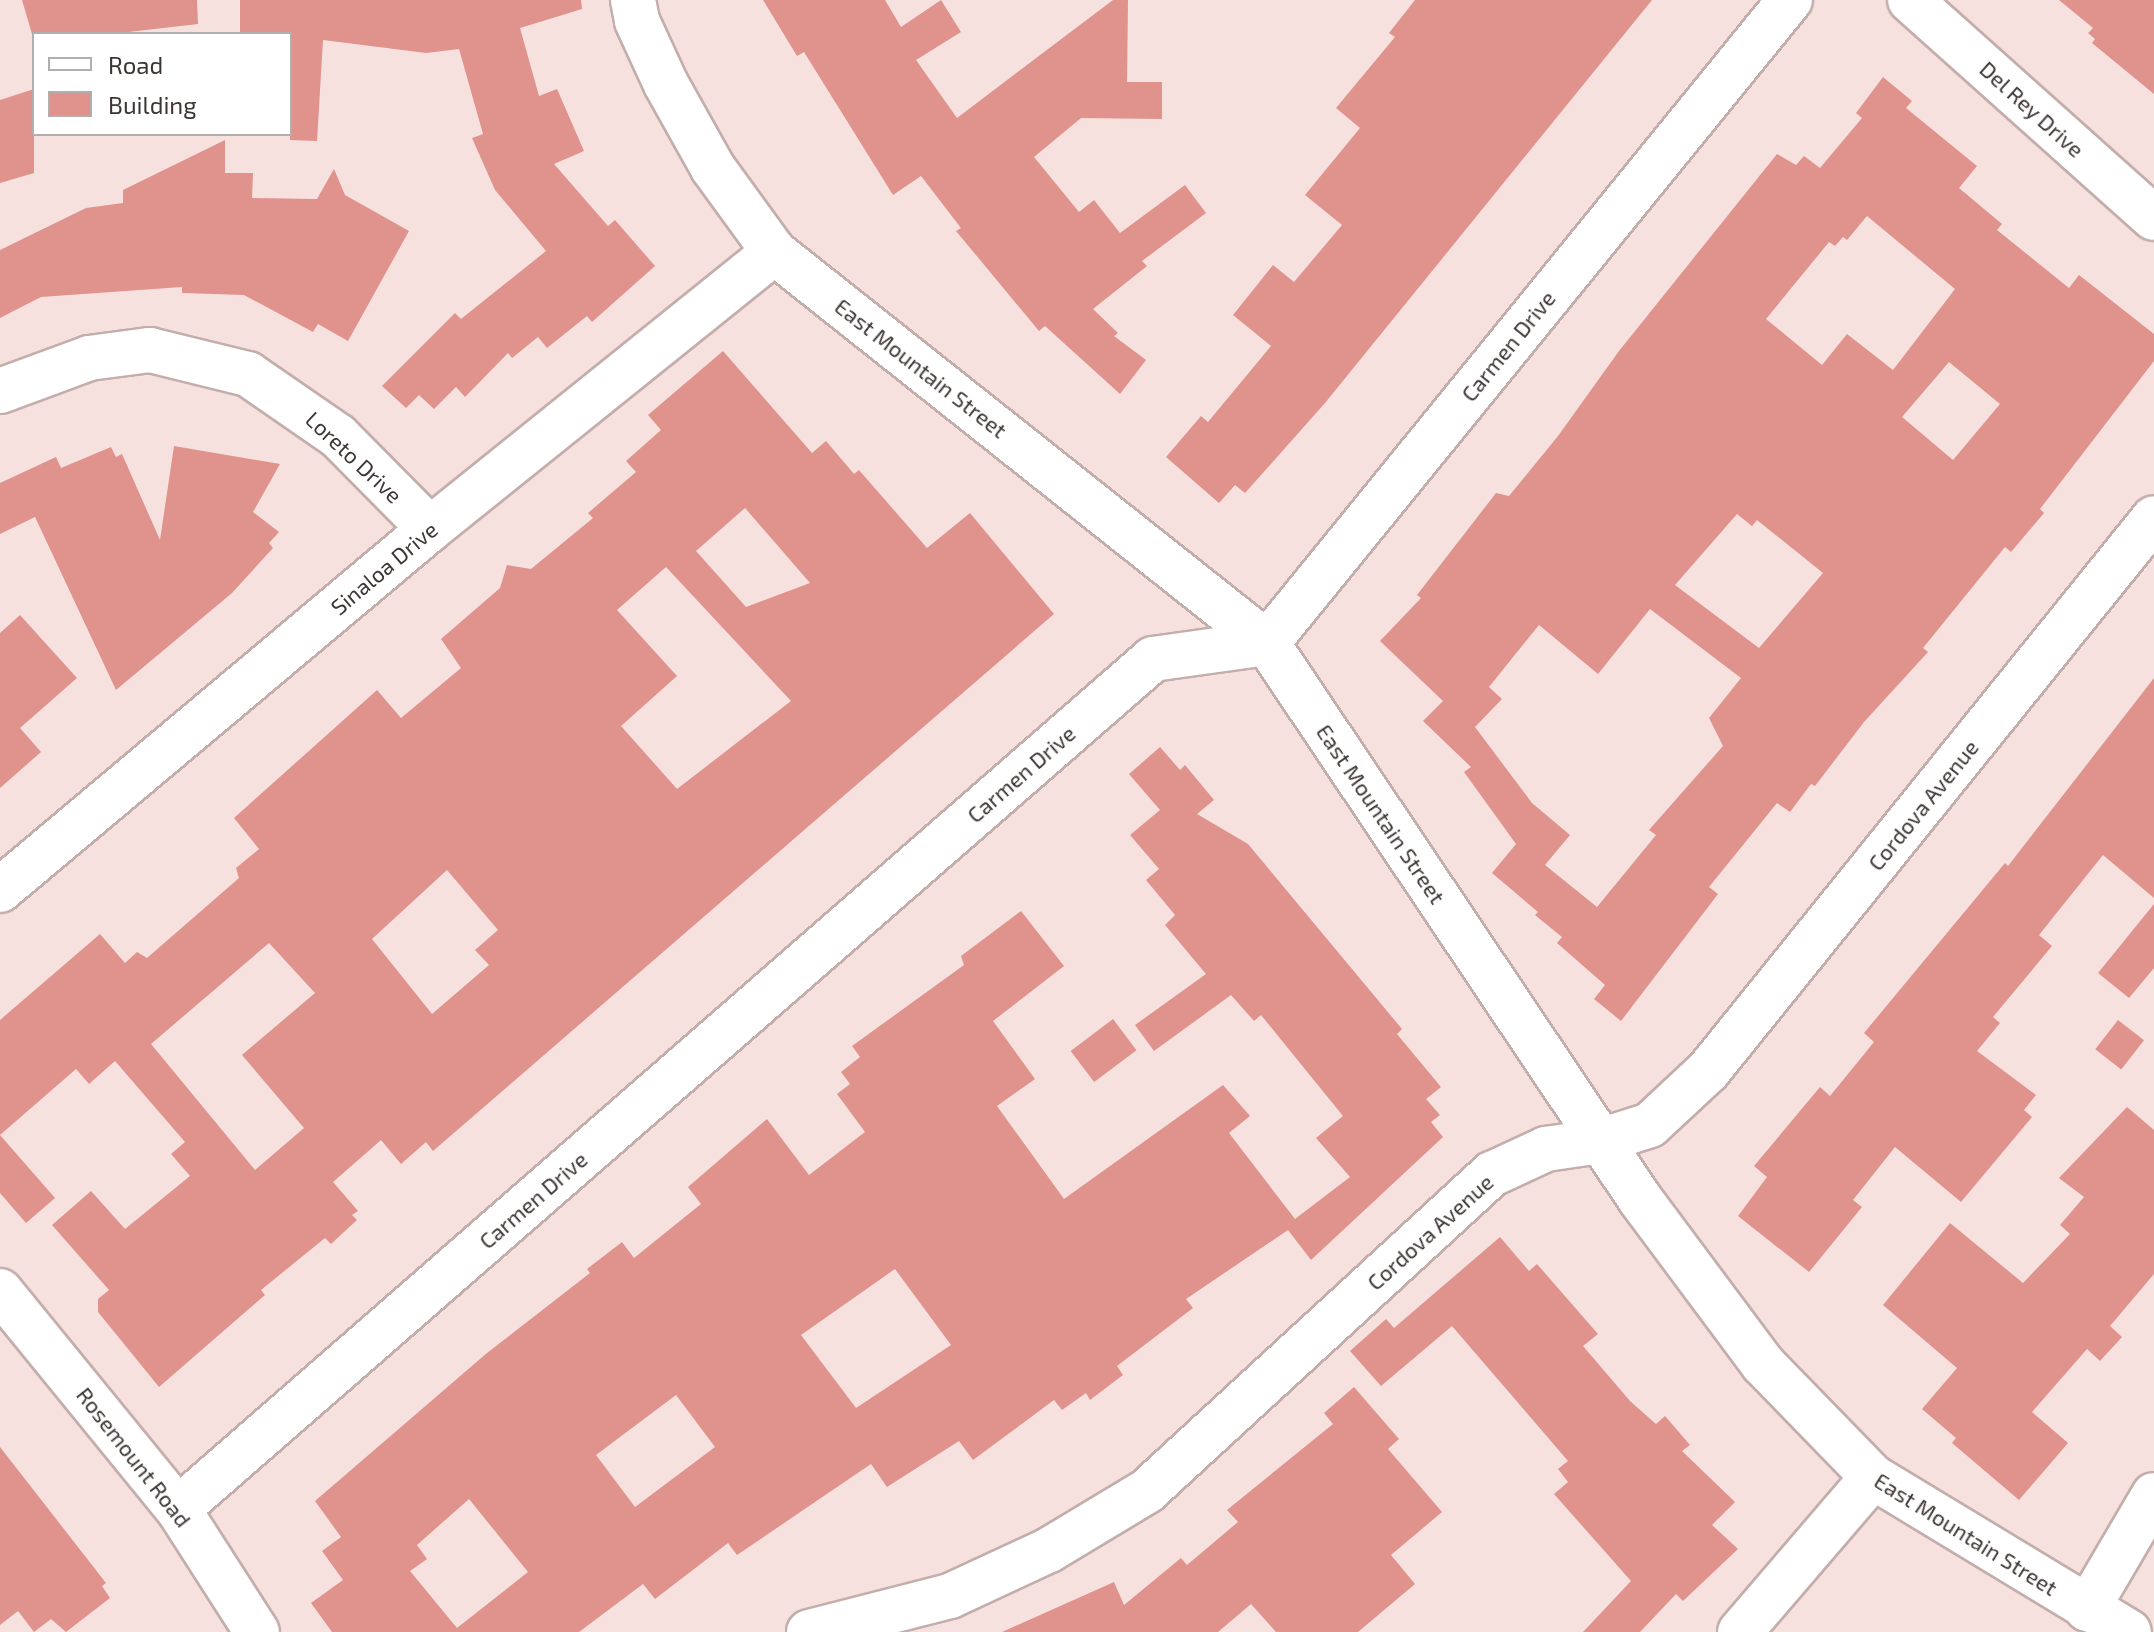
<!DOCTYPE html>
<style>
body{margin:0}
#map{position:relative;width:2154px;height:1632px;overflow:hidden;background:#f7e1df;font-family:"Exo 2",sans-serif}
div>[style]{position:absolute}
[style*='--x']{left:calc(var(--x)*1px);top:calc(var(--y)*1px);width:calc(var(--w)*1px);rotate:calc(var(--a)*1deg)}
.building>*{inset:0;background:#e0928d;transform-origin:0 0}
.roads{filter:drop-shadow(2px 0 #c3aeac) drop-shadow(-2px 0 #c3aeac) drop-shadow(0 2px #c3aeac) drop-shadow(0 -2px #c3aeac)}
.minor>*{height:44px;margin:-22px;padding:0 22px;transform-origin:22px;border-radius:22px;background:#fff}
span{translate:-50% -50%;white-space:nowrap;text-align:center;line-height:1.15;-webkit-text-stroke:6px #fff;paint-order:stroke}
.street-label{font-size:22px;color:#3d3534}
.legend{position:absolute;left:32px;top:32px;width:260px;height:104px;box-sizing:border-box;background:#fff;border:2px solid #b1aeae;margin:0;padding:10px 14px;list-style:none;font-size:24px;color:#3d3534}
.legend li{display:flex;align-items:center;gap:16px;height:40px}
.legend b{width:40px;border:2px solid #b1aeae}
</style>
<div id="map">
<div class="building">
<i style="clip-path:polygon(22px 0,197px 0,198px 24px,111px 34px,32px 34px)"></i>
<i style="clip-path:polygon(240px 0,581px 0,582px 9px,520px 28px,539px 96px,557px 89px,584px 151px,554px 164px,608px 226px,615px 220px,655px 266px,592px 322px,587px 316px,547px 348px,538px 337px,512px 358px,508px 353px,465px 397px,456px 387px,434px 409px,419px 395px,406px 408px,382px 386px,455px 313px,461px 319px,546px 251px,495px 190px,472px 138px,483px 134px,459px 49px,426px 53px,323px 40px,317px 141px,290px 140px,290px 34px,240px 34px)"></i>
<i style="clip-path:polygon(763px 0,885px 0,901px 27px,941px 0,961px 32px,916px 60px,957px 118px,1113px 0,1128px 0,1127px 82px,1162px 82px,1162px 119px,1081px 118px,1034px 157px,1079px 212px,1094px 200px,1120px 233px,1185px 185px,1206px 213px,1142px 261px,1147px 266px,1093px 309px,1118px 333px,1114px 336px,1146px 360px,1120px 394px,1045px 326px,1039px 331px,956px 231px,961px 228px,921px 176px,893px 195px,804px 52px,797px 56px)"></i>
<i style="clip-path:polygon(1415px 0,1652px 0,1325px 403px,1245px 493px,1235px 485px,1219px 503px,1166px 457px,1201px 416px,1208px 422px,1271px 346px,1233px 315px,1273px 265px,1294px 282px,1342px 225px,1305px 195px,1360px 128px,1336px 108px,1395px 37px,1389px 33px)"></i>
<i style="clip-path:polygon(2059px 0,2154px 0,2154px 94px,2092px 43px,2095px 39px,2088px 33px,2093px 28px)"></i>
<i style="clip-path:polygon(evenodd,1883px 77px,1912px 101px,1906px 108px,1977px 166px,1959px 188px,2002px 224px,1997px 230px,2069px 288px,2079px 275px,2154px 334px,2154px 361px,2040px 509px,2044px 513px,2011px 552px,2005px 547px,1923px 648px,1928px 652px,1864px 722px,1815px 786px,1811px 784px,1790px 812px,1777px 803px,1709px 887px,1718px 894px,1621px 1021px,1594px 999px,1605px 985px,1557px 943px,1562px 937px,1535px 915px,1538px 912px,1492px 873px,1516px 844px,1464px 772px,1471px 767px,1423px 721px,1443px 701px,1380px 641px,1421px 598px,1417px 595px,1496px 493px,1509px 496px,1558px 436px,1619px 351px,1777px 154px,1796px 165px,1804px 156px,1820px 168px,1862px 118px,1856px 113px,1883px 77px,1867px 216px,1955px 289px,1893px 370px,1847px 334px,1822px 365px,1766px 319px,1829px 242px,1835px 246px,1843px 237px,1847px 240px,1867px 216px,1883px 77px,1949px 362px,2000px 404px,1953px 460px,1902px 417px,1949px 362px,1883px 77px,1737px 514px,1752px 526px,1757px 520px,1823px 573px,1759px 648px,1675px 585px,1737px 514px,1883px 77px,1650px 609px,1741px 678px,1709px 718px,1723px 746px,1649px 830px,1656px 835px,1597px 907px,1545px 865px,1570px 835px,1532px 803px,1475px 727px,1502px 699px,1489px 687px,1539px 625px,1598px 674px,1650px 609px)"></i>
<i style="clip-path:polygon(34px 89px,34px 173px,0 183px,0 100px)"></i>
<i style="clip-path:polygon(225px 140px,225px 173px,253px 173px,252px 198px,317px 199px,334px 169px,345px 195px,409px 231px,348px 341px,318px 324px,313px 332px,244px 295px,182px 293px,182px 287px,41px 297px,0 318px,0 250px,86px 208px,123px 203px,123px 190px)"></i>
<i style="clip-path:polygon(evenodd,723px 351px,812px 453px,826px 441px,854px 474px,859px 470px,927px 548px,970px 513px,1054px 614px,433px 1151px,426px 1142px,401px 1164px,381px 1140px,333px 1182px,358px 1211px,352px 1215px,357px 1220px,331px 1244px,325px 1238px,261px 1290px,265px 1295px,159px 1387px,98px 1312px,98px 1299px,109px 1290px,52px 1225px,91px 1191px,125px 1229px,190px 1176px,171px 1154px,185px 1142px,115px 1061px,89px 1084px,76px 1069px,0 1135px,55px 1198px,26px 1223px,0 1193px,0 1020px,100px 934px,125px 963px,137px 952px,147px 958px,239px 878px,236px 868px,259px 849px,234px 818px,377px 690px,401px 718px,461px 668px,441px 639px,500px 588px,507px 565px,531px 569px,593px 518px,588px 513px,636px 472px,626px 461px,661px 430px,648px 415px,723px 351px,745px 508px,810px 583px,746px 607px,696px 551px,745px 508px,723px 351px,666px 567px,791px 701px,677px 789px,621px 726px,677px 676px,617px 610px,666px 567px,723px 351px,447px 870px,498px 930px,475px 950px,489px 965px,432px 1014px,372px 939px,447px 870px,723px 351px,269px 943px,315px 993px,242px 1055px,304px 1128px,255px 1170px,151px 1044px,269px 943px)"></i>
<i style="clip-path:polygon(174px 446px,280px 464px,253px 512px,279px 532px,269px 543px,273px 548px,232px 593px,116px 690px,35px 517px,0 534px,0 483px,56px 457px,61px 468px,111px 447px,116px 457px,122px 454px,160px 540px)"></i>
<i style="clip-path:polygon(20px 615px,77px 678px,20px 728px,41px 752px,0 788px,0 633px)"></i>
<i style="clip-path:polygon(2154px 678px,2154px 898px,2103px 855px,2039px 935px,2052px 946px,1993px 1017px,2000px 1023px,1977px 1051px,2036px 1095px,2024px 1110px,2032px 1117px,1961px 1202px,1895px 1147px,1853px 1200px,1862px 1207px,1809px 1272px,1738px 1216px,1767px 1177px,1754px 1166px,1820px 1087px,1830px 1096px,1874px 1042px,1864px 1033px,2005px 863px,2008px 866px)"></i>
<i style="clip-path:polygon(evenodd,1160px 747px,1180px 770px,1185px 765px,1214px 800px,1197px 814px,1248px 844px,1402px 1029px,1397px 1034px,1441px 1087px,1426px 1099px,1440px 1115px,1431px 1122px,1443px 1137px,1311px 1260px,1288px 1230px,1186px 1299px,1193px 1308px,1117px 1366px,1123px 1375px,1090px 1400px,1086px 1393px,1062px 1410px,1054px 1400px,973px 1460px,959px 1441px,887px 1487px,871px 1464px,737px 1555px,728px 1543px,655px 1599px,643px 1584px,579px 1632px,332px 1632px,311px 1603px,343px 1580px,322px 1551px,341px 1537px,315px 1501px,487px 1353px,590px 1273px,587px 1269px,622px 1242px,634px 1258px,701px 1204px,688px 1187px,767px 1119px,809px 1175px,865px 1132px,837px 1094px,850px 1084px,841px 1072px,860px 1057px,852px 1046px,964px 965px,961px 956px,1021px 911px,1064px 966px,993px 1021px,1035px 1079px,997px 1106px,1064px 1199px,1223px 1085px,1250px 1116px,1229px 1133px,1295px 1219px,1350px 1177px,1316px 1138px,1343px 1116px,1261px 1015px,1254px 1021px,1231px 995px,1154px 1051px,1135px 1025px,1206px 974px,1165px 925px,1175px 915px,1146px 880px,1159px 869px,1130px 835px,1160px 810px,1129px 774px,1160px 747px,895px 1269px,951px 1345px,856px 1408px,801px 1335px,895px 1269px,1160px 747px,676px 1395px,715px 1447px,635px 1507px,596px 1455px,676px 1395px,1160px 747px,469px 1499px,528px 1572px,457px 1628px,410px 1571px,427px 1559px,417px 1545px,469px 1499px)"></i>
<i style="clip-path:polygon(2154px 904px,2154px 968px,2129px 998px,2098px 973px)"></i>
<i style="left:1113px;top:1019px;width:39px;height:53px;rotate:53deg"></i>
<i style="left:2118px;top:1020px;width:33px;height:37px;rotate:38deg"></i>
<i style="clip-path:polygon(2127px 1107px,2154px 1130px,2154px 1274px,2110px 1326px,2122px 1337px,2100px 1361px,2087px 1349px,2032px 1412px,2068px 1443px,2019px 1500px,1952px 1443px,1956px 1438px,1922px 1409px,1957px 1368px,1883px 1305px,1950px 1223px,2023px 1283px,2070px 1234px,2060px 1225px,2084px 1197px,2059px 1178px)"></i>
<i style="clip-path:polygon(1500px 1237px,1529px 1271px,1537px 1264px,1598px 1334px,1583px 1346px,1630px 1401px,1656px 1424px,1665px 1416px,1690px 1445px,1682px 1451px,1735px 1502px,1712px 1525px,1738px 1549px,1683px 1601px,1676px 1594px,1640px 1632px,1583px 1632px,1631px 1581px,1554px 1494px,1568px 1482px,1558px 1469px,1568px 1461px,1452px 1326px,1381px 1386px,1350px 1351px,1386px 1319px,1394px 1328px)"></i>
<i style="clip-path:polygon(1354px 1387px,1399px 1439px,1388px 1449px,1442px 1512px,1391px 1555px,1415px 1584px,1358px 1632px,1276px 1632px,1251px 1604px,1218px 1632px,1002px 1632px,1114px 1582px,1124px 1605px,1181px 1558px,1187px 1565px,1238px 1522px,1227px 1510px,1333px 1424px,1324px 1413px)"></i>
<i style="clip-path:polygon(0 1447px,106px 1583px,102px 1586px,110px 1598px,66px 1632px,51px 1619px,34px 1632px,18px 1611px,0 1625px)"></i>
</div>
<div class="roads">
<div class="minor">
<i style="--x:633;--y:0;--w:21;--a:79"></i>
<i style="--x:637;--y:21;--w:69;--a:65.3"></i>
<i style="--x:666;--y:84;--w:96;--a:60.8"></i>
<i style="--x:713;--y:168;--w:104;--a:54"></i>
<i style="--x:774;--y:252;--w:629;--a:38.42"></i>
<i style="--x:1267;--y:643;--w:670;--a:56.14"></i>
<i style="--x:1640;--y:1199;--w:206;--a:53.3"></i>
<i style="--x:1763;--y:1364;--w:158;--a:45.8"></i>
<i style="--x:1873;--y:1477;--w:299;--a:31.2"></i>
<i style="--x:1910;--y:0;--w:327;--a:41.8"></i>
<i style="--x:0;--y:391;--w:95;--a:-20.3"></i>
<i style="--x:89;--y:358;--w:62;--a:-7.5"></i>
<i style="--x:150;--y:350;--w:101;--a:13.8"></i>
<i style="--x:248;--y:374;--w:109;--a:34.6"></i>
<i style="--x:338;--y:436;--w:131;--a:45.3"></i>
<i style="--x:0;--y:890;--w:561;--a:-40.01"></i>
<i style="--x:430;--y:529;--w:442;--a:-38.8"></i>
<i style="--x:0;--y:1291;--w:281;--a:50.8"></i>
<i style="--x:178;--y:1509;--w:146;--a:57.3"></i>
<i style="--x:178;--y:1509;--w:1293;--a:-41.08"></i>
<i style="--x:1153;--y:659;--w:115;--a:-8"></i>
<i style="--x:1267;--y:643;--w:829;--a:-50.88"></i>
<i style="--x:2087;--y:1609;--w:132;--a:-59.6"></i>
<i style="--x:809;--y:1632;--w:146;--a:-14.3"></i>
<i style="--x:950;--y:1596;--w:109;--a:-24.9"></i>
<i style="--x:1049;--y:1550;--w:114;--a:-31"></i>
<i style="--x:1147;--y:1491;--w:469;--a:-42.6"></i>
<i style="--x:1492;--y:1174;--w:60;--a:-24.8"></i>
<i style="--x:1546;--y:1149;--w:55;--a:-8.4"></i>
<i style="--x:1600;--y:1141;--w:52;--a:-17.7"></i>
<i style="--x:1650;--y:1125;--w:79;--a:-43"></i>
<i style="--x:1708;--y:1071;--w:710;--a:-51.11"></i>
<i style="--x:1740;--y:1632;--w:204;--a:-49.4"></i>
</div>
</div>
<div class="street-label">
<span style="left:2032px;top:109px;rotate:42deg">Del Rey Drive</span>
<span style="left:1508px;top:346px;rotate:-51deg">Carmen Drive</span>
<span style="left:921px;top:368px;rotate:38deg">East Mountain Street</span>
<span style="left:354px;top:457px;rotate:43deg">Loreto Drive</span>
<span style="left:384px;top:568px;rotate:-40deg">Sinaloa Drive</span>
<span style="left:1021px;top:774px;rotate:-41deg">Carmen Drive</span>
<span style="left:1923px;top:805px;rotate:-51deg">Cordova Avenue</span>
<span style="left:1381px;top:814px;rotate:56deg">East Mountain Street</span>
<span style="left:533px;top:1200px;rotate:-41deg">Carmen Drive</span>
<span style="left:1430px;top:1232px;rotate:-42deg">Cordova Avenue</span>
<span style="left:134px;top:1457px;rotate:52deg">Rosemount Road</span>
<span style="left:1966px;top:1534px;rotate:32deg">East Mountain Street</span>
</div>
<ul class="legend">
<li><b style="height:10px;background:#fff"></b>Road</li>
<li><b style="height:22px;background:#e0928d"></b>Building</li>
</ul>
</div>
